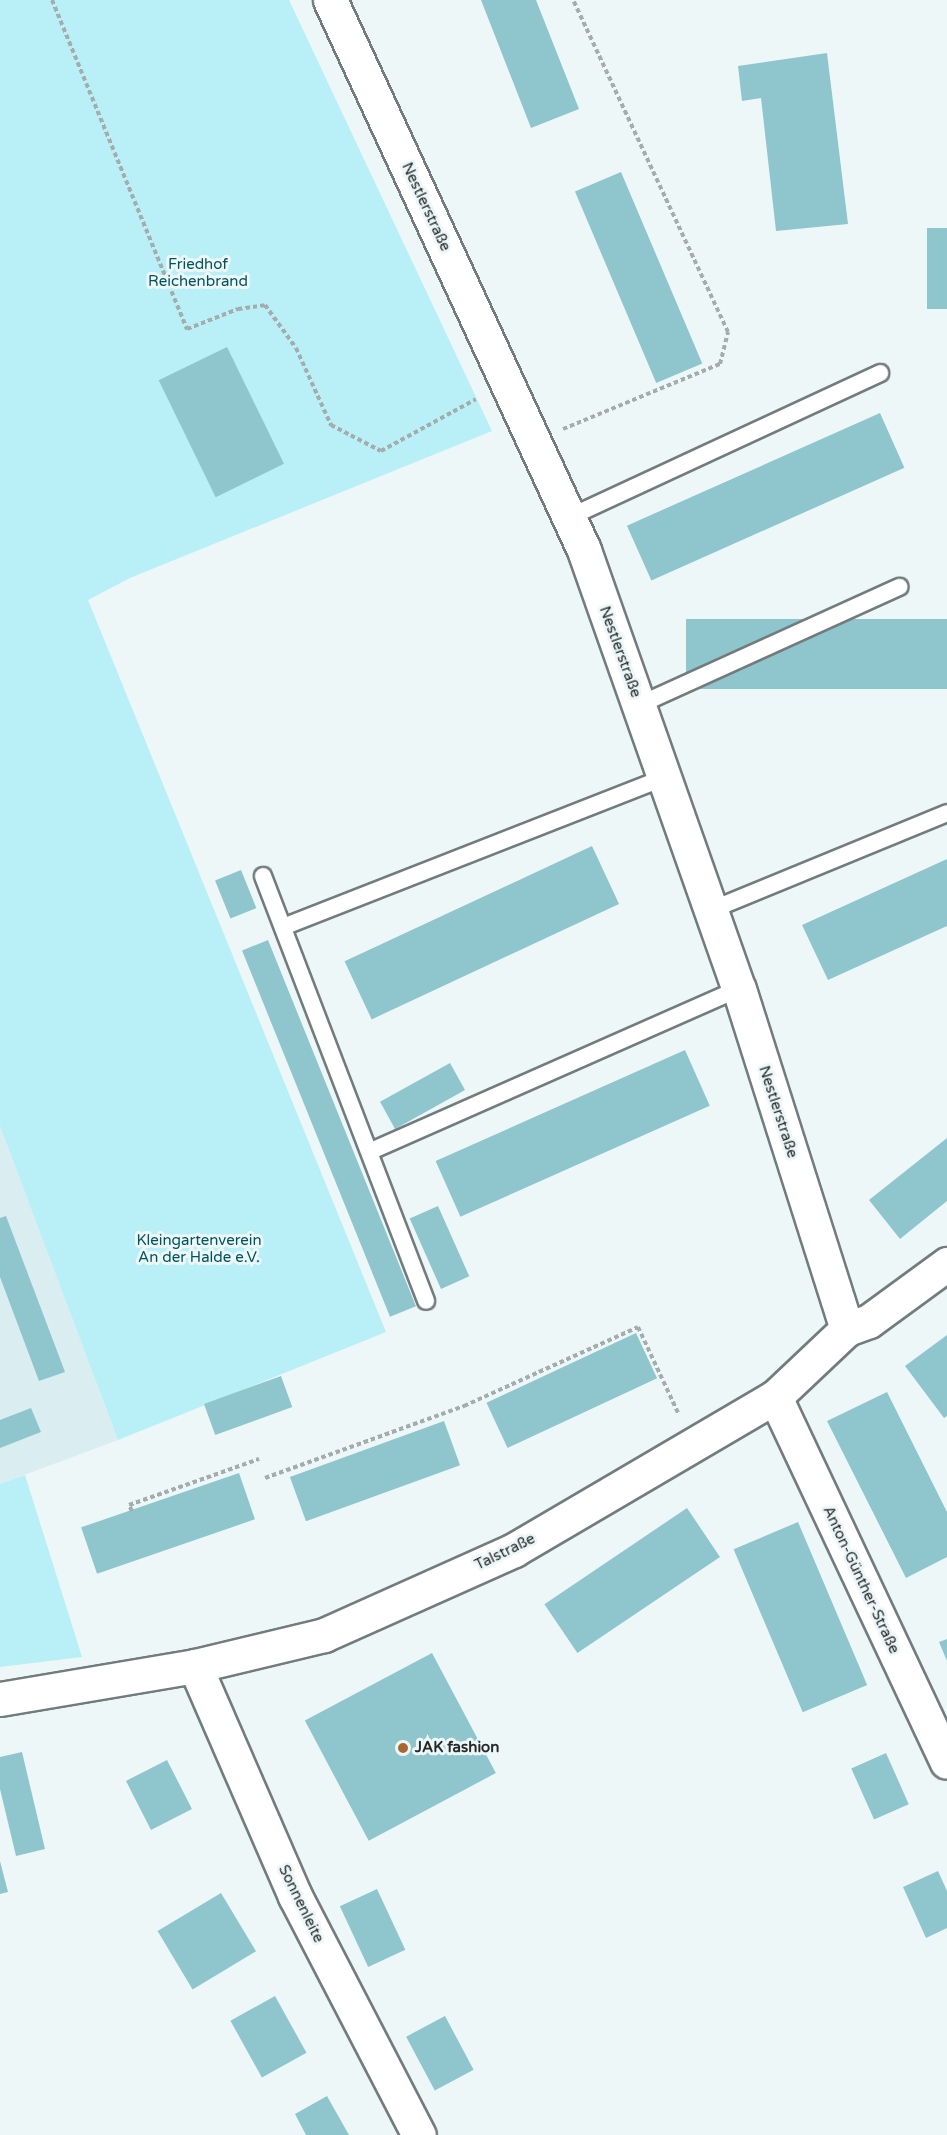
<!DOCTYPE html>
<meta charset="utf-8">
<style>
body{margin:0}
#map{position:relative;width:947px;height:2135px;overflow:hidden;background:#edf7f8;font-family:"Varela Round",sans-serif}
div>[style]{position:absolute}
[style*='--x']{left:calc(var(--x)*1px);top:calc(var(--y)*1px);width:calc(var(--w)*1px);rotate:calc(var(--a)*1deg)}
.built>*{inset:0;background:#daedf0}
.green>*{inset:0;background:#b9eff6}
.building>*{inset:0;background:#8fc6cd;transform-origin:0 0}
.path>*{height:4px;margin-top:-2px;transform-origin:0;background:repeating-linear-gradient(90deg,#a4acad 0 4.5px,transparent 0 7.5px)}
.roads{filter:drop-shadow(2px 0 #737c7d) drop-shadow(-2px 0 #737c7d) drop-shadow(0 2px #737c7d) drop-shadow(0 -2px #737c7d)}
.lane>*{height:16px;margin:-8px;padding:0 8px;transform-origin:8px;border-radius:8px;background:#fff}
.street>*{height:33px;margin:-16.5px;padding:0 16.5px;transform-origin:16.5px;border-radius:16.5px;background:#fff}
.dots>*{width:16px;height:16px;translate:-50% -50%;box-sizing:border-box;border:3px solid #edf7f8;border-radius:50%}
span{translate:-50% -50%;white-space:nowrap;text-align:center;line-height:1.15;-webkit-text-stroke:6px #edf7f8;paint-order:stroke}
.street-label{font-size:15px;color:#252929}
.park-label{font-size:15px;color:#00545c}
.poi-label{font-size:15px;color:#252929;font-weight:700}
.left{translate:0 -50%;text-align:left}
</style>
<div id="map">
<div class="built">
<i style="clip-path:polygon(0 1126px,118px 1440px,0 1484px)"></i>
</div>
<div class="green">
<i style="clip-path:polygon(0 0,289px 0,492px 431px,130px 578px,88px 600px,386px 1332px,118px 1440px,0 1126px)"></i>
<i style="clip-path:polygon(25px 1475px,82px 1657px,0 1667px,0 1484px)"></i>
</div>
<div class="building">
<i style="clip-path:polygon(481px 0,536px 0,579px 109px,531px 128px)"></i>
<i style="clip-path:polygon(827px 53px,848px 224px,776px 231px,761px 98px,742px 101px,738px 66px)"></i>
<i style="left:621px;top:172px;width:208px;height:50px;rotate:67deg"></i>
<i style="left:927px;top:228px;width:20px;height:81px"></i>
<i style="left:227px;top:347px;width:130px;height:76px;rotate:64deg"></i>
<i style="left:880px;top:413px;width:60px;height:277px;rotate:66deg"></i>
<i style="left:947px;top:619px;width:70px;height:261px;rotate:90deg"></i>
<i style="left:592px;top:846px;width:64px;height:273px;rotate:65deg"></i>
<i style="clip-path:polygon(947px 859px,947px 926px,828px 980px,802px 925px)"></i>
<i style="left:241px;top:870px;width:41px;height:28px;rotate:68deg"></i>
<i style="left:268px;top:940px;width:395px;height:28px;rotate:68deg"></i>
<i style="left:685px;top:1050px;width:61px;height:273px;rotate:66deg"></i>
<i style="left:450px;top:1063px;width:31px;height:80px;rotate:61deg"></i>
<i style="clip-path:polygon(947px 1138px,947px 1201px,900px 1239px,869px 1200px)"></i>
<i style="left:438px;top:1206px;width:77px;height:31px;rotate:66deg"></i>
<i style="clip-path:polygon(6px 1216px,65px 1372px,39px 1381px,0 1277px,0 1218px)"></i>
<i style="left:636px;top:1333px;width:50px;height:165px;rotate:65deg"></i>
<i style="clip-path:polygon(947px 1335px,947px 1416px,944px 1418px,905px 1366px)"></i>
<i style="left:281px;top:1376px;width:33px;height:82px;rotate:70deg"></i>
<i style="clip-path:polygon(887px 1392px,947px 1512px,947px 1557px,906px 1578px,827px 1421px)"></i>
<i style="clip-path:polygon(31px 1408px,41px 1432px,0 1448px,0 1420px)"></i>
<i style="left:444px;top:1421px;width:47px;height:164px;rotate:70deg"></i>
<i style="left:239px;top:1473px;width:49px;height:167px;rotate:71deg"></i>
<i style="left:687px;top:1508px;width:59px;height:172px;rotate:56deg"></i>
<i style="left:798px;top:1522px;width:177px;height:70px;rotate:67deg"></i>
<i style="clip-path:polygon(947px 1639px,947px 1661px,939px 1642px)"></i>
<i style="left:432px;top:1653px;width:136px;height:144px;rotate:62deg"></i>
<i style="clip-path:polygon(22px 1752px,45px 1849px,16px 1856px,0 1789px,0 1757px)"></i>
<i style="left:886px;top:1753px;width:56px;height:38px;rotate:66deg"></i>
<i style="left:167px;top:1760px;width:55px;height:46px;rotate:63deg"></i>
<i style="clip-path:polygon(0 1861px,8px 1892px,0 1894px)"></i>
<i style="clip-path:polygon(938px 1871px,947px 1891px,947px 1928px,926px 1938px,903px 1887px)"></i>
<i style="left:377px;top:1889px;width:67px;height:41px;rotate:65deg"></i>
<i style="left:221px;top:1893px;width:68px;height:74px;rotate:59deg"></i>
<i style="left:275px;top:1996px;width:65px;height:51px;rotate:61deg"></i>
<i style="left:445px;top:2016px;width:61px;height:44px;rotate:62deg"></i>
<i style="clip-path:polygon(327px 2096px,349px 2135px,306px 2135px,295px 2114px)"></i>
</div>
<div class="path">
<i style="--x:52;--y:0;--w:356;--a:67.7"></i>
<i style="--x:187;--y:329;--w:55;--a:-21.4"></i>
<i style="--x:238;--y:309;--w:27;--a:-8"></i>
<i style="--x:265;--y:305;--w:53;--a:54.2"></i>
<i style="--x:296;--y:348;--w:85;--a:65.6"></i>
<i style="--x:331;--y:425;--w:56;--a:27.5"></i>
<i style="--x:381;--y:451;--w:108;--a:-28.7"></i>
<i style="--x:563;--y:429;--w:170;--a:-22.5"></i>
<i style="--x:720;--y:364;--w:33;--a:-76"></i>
<i style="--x:728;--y:332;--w:366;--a:-115"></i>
<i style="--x:265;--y:1478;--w:212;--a:-19.9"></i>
<i style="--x:464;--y:1406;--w:191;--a:-24.4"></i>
<i style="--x:638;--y:1327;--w:97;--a:65"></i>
<i style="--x:132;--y:1511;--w:7;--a:-117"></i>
<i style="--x:129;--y:1505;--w:138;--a:-19.5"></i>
</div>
<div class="roads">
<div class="lane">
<i style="--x:570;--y:517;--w:342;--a:-24.9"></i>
<i style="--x:639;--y:705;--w:286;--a:-24.4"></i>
<i style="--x:263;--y:876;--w:455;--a:69"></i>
<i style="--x:711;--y:910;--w:255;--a:-22.3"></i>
<i style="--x:283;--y:927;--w:411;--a:-21.4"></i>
<i style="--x:371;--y:1151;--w:402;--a:-23.8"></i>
</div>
<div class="street">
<i style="--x:330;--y:0;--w:606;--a:65.21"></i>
<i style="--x:584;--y:550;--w:466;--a:70.6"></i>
<i style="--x:739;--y:989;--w:357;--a:72.4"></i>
<i style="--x:775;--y:1397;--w:403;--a:64.8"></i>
<i style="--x:195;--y:1666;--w:251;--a:66.5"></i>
<i style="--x:295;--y:1896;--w:269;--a:62.6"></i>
<i style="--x:0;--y:1699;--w:198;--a:-9.6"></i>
<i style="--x:195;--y:1666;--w:133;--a:-13.5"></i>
<i style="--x:324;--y:1635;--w:208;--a:-24.1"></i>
<i style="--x:514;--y:1550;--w:303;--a:-30.4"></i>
<i style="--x:775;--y:1397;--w:99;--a:-43.4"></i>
<i style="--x:847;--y:1329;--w:23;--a:-20"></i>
<i style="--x:869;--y:1321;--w:97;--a:-36.2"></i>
</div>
</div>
<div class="dots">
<i style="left:403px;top:1748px;background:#a96733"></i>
</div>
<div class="street-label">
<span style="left:426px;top:207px;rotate:65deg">Nestlerstraße</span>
<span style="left:620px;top:652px;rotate:70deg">Nestlerstraße</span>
<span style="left:778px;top:1112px;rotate:72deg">Nestlerstraße</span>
<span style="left:505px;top:1552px;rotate:-26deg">Talstraße</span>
<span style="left:861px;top:1580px;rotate:65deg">Anton-Günther-Straße</span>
<span style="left:301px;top:1904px;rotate:64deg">Sonnenleite</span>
</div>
<div class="park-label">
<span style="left:198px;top:273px">Friedhof<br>Reichenbrand</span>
<span style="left:199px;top:1249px">Kleingartenverein<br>An der Halde e.V.</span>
</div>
<div class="poi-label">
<span class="left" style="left:415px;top:1748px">JAK fashion</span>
</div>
</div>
